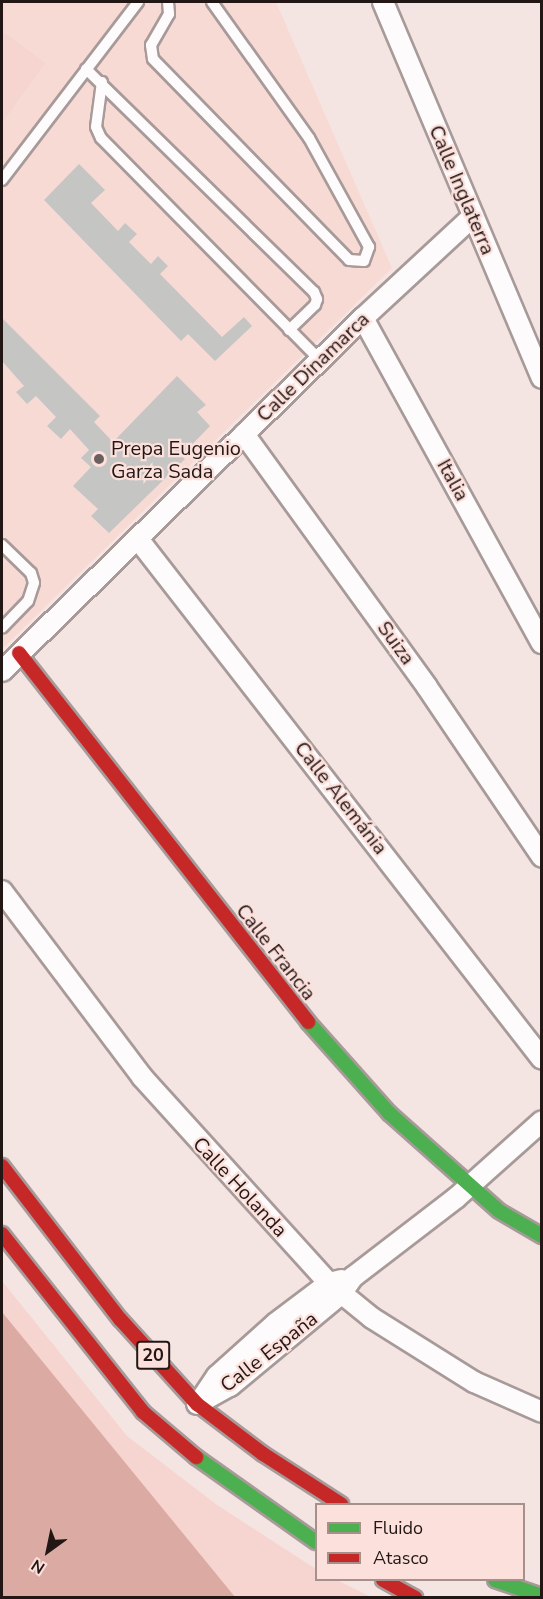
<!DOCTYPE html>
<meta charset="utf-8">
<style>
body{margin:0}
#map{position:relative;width:543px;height:1599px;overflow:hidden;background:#f4e5e3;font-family:"Nunito Sans",sans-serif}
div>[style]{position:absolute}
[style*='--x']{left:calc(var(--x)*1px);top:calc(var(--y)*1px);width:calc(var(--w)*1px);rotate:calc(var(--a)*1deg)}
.built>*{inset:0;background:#f8dad5}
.green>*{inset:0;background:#f6d4cf}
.water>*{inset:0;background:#dbaaa3}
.building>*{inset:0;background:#c5c5c3}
.roads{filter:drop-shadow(2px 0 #a79a99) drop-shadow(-2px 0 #a79a99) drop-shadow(0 2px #a79a99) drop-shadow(0 -2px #a79a99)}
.lane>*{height:10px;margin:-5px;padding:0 5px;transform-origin:5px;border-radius:5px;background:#fdfbfb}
.street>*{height:20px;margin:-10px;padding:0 10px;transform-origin:10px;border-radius:10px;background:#fdfbfb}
.fast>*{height:14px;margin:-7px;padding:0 7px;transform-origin:7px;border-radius:7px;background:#4caf50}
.jam>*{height:14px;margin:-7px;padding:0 7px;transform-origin:7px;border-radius:7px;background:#c62828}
.dots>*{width:16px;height:16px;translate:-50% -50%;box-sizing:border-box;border:3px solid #fce0db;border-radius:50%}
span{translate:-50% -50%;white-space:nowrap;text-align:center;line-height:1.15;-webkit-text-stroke:4.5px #fce0db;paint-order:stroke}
.shield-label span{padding:2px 4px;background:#fce0db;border:2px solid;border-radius:4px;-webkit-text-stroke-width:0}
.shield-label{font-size:18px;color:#231716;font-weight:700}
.street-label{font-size:20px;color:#231716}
.poi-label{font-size:20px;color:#231716}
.left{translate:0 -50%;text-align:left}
.frame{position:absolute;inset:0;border:3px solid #231716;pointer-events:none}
.legend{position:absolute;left:315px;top:1503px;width:210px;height:78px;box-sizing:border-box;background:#fce0db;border:2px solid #a5908c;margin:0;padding:8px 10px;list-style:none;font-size:18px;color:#231716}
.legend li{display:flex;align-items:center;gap:12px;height:30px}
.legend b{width:30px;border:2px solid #a5908c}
.north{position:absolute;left:18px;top:1521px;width:60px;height:60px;-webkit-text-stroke:4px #fce0db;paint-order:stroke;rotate:213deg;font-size:16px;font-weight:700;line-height:24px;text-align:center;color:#231716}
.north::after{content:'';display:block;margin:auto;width:21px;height:27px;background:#231716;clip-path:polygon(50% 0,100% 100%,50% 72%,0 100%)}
</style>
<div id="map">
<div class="built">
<i style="clip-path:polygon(2px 2px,276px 2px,392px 268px,2px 649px)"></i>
</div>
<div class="green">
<i style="clip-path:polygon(2px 31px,45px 63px,2px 123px)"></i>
<i style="clip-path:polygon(2px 1281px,127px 1436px,217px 1505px,316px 1569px,316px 1580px,337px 1580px,371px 1597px,2px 1597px)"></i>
</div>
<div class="water">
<i style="clip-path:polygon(2px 1312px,235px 1597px,2px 1597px)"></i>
</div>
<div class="building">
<i style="clip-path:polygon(79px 164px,105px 190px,91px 203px,118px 231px,125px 223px,137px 234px,129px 242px,151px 264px,158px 256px,168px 266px,160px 274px,222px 337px,244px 317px,252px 326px,215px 361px,188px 334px,181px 341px,44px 200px)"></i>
<i style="clip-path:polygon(2px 318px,100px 416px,94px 422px,113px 442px,177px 376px,206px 405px,197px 412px,210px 426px,181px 456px,185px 459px,109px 533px,91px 516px,98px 509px,73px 486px,91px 467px,81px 458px,89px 450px,70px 429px,61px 439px,47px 426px,56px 417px,36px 396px,27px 404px,16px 392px,24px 386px,2px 361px)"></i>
</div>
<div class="roads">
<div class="lane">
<i style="--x:168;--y:2;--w:12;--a:85"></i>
<i style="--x:169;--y:14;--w:36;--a:120"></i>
<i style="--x:151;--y:45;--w:14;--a:82"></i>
<i style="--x:153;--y:59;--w:281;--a:45.7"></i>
<i style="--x:349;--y:260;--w:15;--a:4"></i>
<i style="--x:364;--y:261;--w:15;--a:-70"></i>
<i style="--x:369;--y:247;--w:124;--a:-118.8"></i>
<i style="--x:309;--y:138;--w:167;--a:-125.5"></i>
<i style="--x:86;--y:69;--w:319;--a:44.4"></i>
<i style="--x:314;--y:292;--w:8;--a:67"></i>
<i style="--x:317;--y:299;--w:6;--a:108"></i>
<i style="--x:315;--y:305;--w:36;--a:136"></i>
<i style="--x:102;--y:82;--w:45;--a:97.6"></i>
<i style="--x:96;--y:127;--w:12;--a:66"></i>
<i style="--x:101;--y:138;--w:312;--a:45.4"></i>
<i style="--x:2;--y:180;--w:224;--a:-52.6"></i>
<i style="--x:2;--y:545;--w:40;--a:44"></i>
<i style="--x:31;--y:573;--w:10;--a:73"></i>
<i style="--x:34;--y:583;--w:19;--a:108"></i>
<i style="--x:28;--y:601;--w:37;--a:134"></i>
</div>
<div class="street">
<i style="--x:383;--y:2;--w:408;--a:67.1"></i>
<i style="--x:363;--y:318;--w:371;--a:61.2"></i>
<i style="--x:244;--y:434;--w:312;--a:54.1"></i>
<i style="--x:427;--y:687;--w:205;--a:55.9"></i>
<i style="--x:138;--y:539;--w:658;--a:52.16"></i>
<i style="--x:2;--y:671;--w:505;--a:-44.36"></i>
<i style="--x:363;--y:318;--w:150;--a:-42.8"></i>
<i style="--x:2;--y:891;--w:233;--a:53"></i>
<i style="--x:142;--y:1077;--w:278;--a:47.8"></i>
<i style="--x:329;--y:1283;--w:55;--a:39.1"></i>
<i style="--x:372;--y:1318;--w:120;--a:32.1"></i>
<i style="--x:474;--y:1382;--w:74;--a:23.8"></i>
<i style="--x:200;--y:1401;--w:30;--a:-56"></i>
<i style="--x:217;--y:1376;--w:79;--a:-41.9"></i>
<i style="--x:276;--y:1323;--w:66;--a:-37"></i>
<i style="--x:329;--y:1283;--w:13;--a:-13"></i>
<i style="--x:197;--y:1404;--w:38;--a:-29"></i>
<i style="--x:230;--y:1386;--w:144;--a:-39.7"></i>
<i style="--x:341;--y:1294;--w:21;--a:-55"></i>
<i style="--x:353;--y:1277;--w:130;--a:-37.5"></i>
<i style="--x:456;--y:1198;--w:115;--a:-41.8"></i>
</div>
<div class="fast">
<i style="--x:308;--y:1022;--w:122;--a:48.3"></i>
<i style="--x:389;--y:1113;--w:147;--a:41.7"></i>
<i style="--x:499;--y:1211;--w:50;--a:30.2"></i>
<i style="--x:196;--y:1457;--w:147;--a:35.3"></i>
<i style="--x:495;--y:1580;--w:50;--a:18.8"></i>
</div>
<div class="jam">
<i style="--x:19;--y:653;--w:469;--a:51.9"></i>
<i style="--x:2;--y:1166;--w:193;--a:52.4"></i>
<i style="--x:120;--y:1319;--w:115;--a:47.8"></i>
<i style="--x:197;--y:1404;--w:83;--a:37.1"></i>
<i style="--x:263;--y:1454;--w:93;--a:32.7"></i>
<i style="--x:2;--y:1234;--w:227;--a:51.6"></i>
<i style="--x:143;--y:1412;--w:70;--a:40.3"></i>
<i style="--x:383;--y:1580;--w:37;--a:29"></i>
</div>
</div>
<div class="dots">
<i style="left:99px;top:459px;background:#6c5f5e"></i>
</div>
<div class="shield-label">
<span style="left:153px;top:1355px">20</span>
</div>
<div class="street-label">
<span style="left:462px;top:190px;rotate:67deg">Calle Inglaterra</span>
<span style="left:313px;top:367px;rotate:-44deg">Calle Dinamarca</span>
<span style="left:453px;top:480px;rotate:61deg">Italia</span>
<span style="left:396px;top:643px;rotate:54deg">Suiza</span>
<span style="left:341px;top:798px;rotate:52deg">Calle Alemánia</span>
<span style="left:276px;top:952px;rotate:52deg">Calle Francia</span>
<span style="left:240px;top:1187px;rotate:47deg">Calle Holanda</span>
<span style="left:269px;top:1352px;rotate:-38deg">Calle España</span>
</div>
<div class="poi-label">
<span class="left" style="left:111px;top:460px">Prepa Eugenio<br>Garza Sada</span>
</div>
<div class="frame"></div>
<ul class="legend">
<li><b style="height:8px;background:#4caf50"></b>Fluido</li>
<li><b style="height:8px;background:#c62828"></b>Atasco</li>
</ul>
<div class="north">N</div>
</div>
